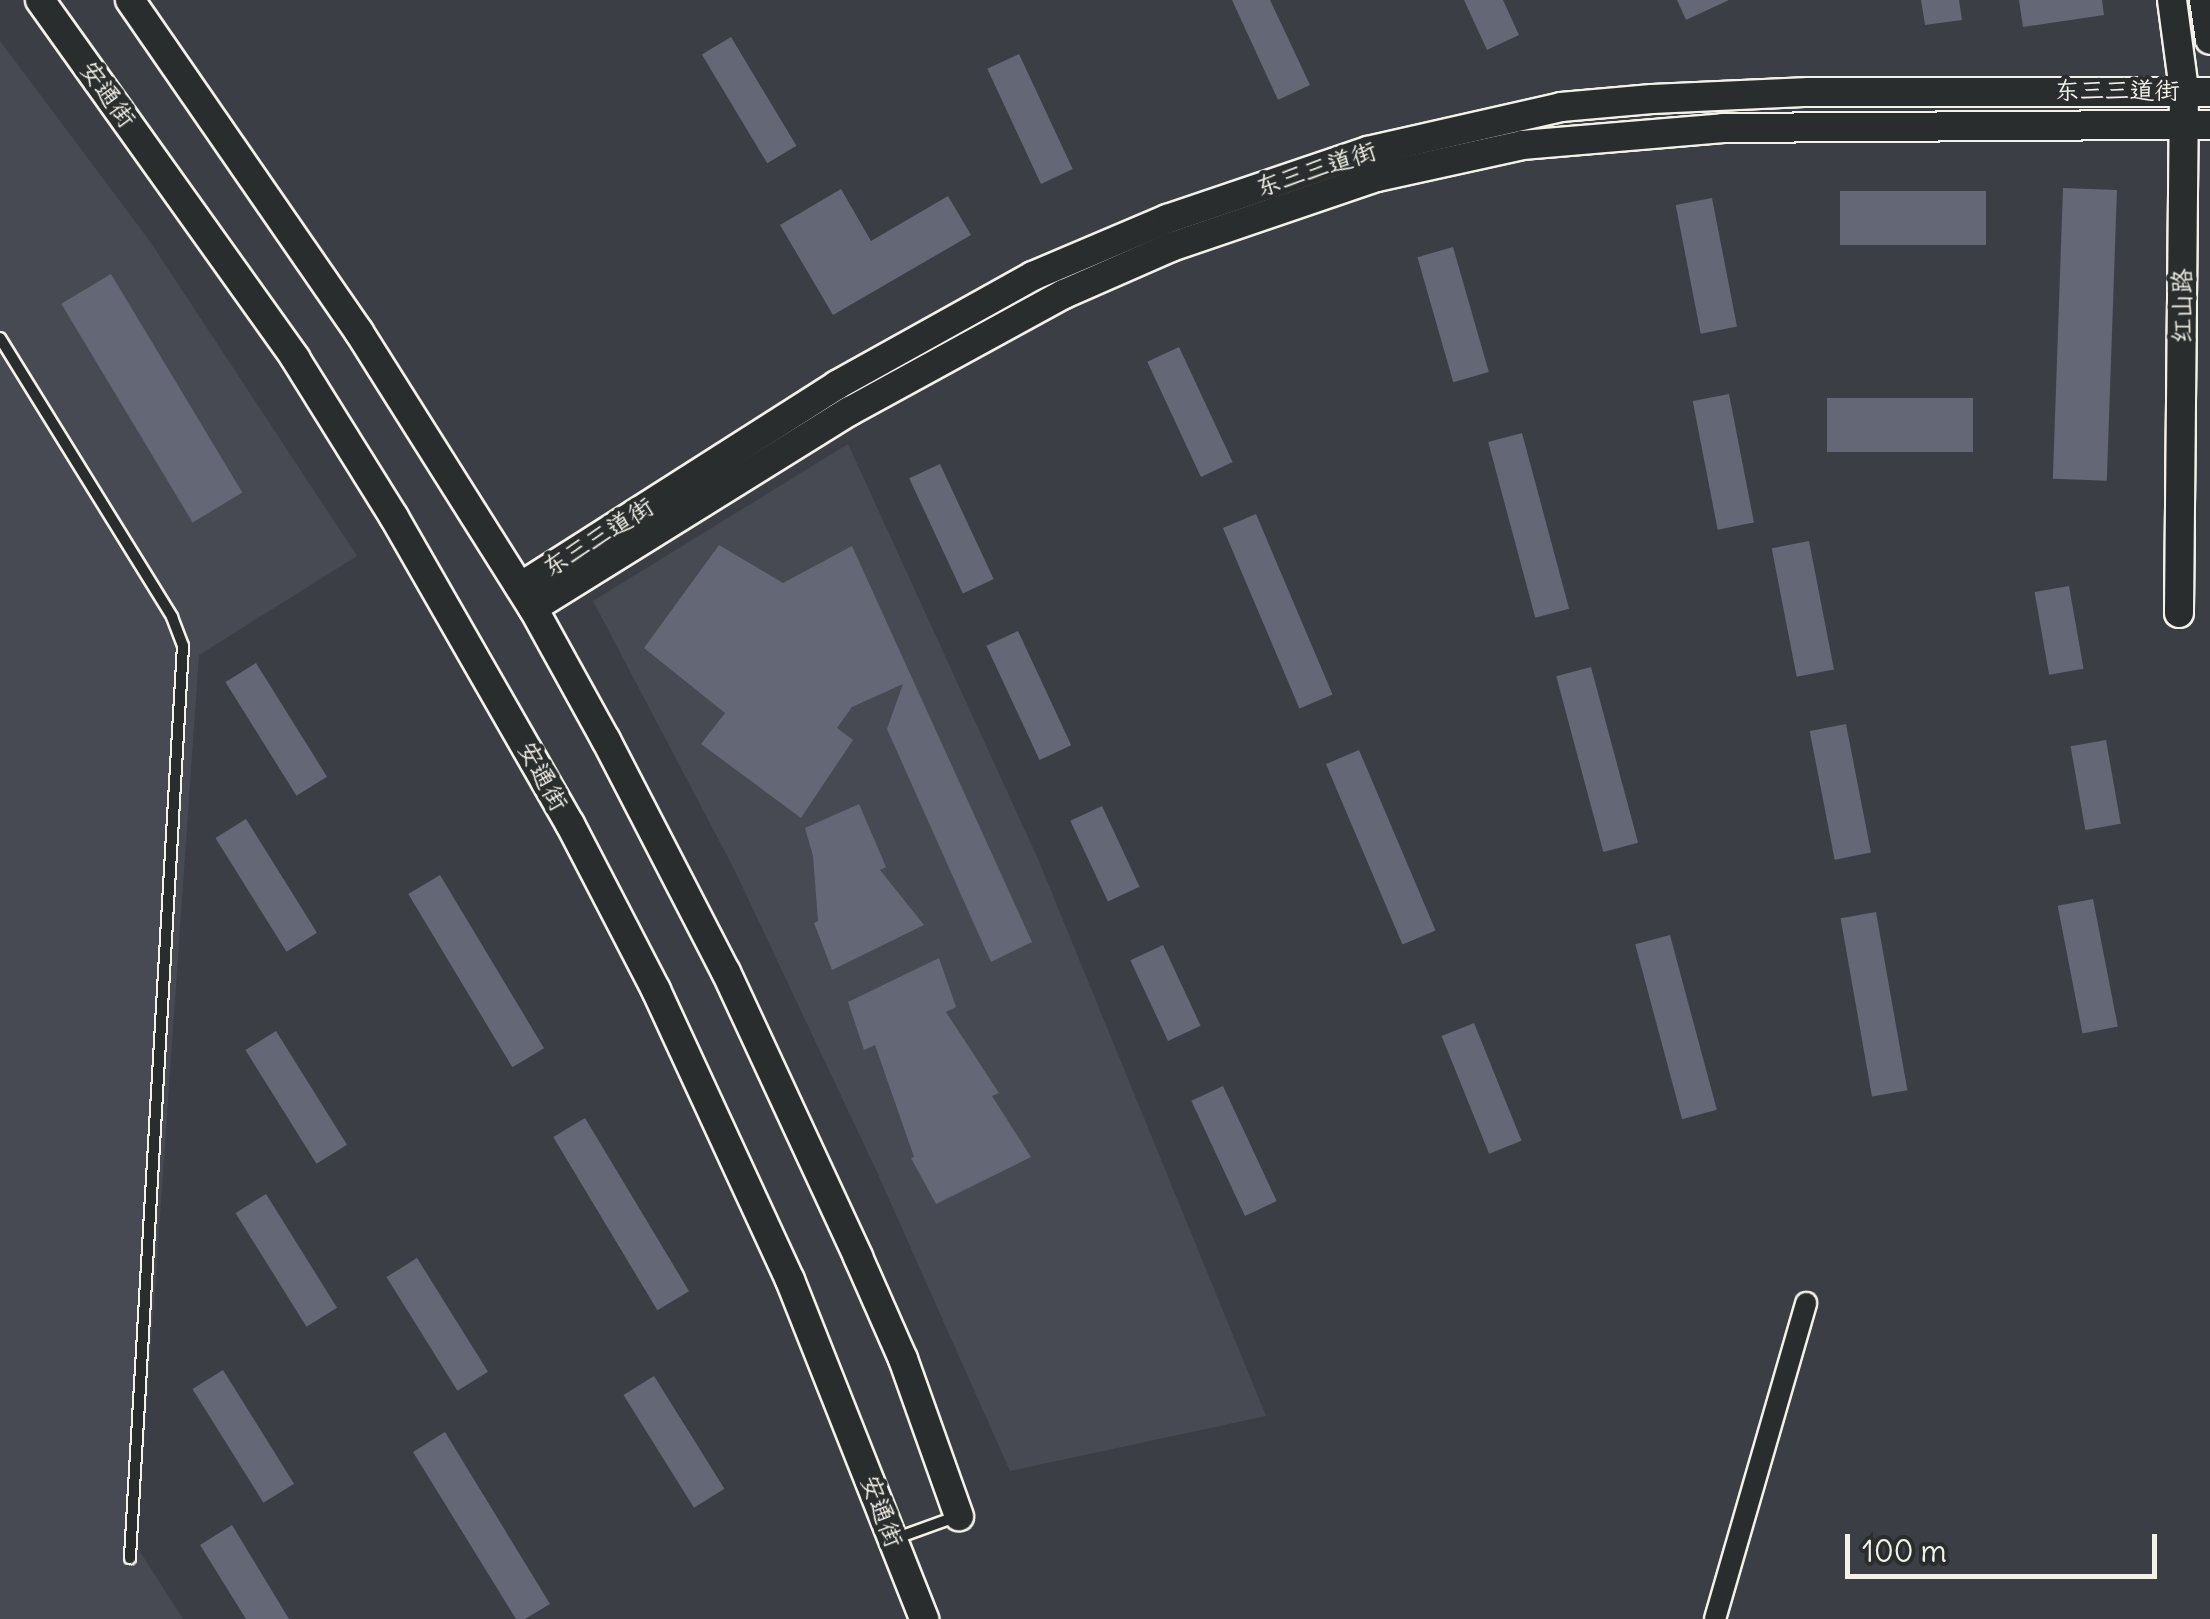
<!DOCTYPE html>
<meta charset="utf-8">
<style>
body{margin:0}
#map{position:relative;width:2210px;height:1619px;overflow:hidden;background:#3b3e44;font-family:Delius,"LXGW WenKai TC",sans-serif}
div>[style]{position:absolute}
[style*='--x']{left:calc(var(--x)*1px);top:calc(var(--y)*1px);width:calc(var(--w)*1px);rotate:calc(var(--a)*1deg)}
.built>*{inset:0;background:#474a53}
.building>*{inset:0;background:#636776;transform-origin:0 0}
.roads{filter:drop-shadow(2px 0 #f4f1e8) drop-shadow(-2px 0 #f4f1e8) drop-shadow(0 2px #f4f1e8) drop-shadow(0 -2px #f4f1e8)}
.lane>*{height:10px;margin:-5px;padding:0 5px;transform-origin:5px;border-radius:5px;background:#2a2d2e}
.street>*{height:20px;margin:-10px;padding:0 10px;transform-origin:10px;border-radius:10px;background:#2a2d2e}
.secondary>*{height:28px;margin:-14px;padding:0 14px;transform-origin:14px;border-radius:14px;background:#2a2d2e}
span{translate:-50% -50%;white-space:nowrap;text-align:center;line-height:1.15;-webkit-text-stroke:8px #2a2d2e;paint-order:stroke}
.street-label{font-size:25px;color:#f4f1e8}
.scale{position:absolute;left:1845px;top:1534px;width:312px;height:45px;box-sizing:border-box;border:5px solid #f4f1e8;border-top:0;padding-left:12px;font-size:30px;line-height:35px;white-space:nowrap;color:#f4f1e8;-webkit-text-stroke:8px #2a2d2e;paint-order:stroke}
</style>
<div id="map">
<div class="built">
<i style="clip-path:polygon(0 41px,149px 240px,357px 556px,199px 655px,137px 1547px,183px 1619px,0 1619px)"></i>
<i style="clip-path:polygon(848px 444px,1038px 859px,1266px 1416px,1010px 1471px,877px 1172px,734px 869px,593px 601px)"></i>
</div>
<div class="building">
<i style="clip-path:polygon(1232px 0,1270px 0,1310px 85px,1278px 100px)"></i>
<i style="clip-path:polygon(1464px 0,1503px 0,1519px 35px,1487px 50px)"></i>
<i style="clip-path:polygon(1677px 0,1729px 0,1686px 20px)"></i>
<i style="clip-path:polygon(1921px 0,1959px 0,1962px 20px,1925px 25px)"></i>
<i style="clip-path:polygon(2019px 0,2102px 0,2104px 15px,2023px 27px)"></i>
<i style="left:731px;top:37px;width:127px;height:34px;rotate:59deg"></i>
<i style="left:1019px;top:54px;width:127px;height:35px;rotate:65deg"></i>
<i style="left:2063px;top:188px;width:54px;height:291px;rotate:2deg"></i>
<i style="clip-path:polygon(841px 189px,871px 241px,948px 196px,971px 235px,833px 315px,780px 225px)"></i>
<i style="left:1840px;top:191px;width:146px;height:54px"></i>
<i style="left:1712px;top:198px;width:131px;height:37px;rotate:79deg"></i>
<i style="left:1453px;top:247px;width:130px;height:37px;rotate:74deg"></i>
<i style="left:111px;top:274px;width:255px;height:58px;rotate:59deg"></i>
<i style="left:1179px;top:347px;width:127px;height:35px;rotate:65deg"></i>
<i style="left:1729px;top:394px;width:131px;height:37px;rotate:79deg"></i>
<i style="left:1827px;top:398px;width:146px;height:54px"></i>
<i style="left:1522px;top:433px;width:182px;height:35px;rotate:75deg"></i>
<i style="left:940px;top:464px;width:127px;height:34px;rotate:65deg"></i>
<i style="left:1256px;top:514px;width:196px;height:36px;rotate:67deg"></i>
<i style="left:1809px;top:541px;width:131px;height:38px;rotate:79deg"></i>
<i style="clip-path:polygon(719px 545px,783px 583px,852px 546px,1032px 942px,991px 962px,887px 729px,903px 684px,852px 707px,837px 728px,853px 740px,801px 818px,701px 744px,725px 713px,644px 648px)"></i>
<i style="left:2069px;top:586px;width:84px;height:35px;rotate:80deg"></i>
<i style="left:1018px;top:631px;width:126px;height:35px;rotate:65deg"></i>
<i style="left:256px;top:663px;width:134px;height:36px;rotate:58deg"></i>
<i style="left:1591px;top:667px;width:182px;height:36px;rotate:75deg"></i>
<i style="left:1846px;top:724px;width:131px;height:37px;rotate:79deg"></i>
<i style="left:2106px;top:740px;width:85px;height:36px;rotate:80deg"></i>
<i style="left:1359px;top:750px;width:196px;height:36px;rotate:67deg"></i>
<i style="clip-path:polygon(859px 804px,886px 867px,880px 870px,924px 925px,832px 970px,814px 923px,818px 921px,813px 856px,805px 828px)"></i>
<i style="left:1102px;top:806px;width:89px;height:35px;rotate:65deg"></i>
<i style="left:246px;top:819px;width:134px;height:36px;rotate:58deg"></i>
<i style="left:440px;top:875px;width:202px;height:37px;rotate:59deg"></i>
<i style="left:2093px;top:899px;width:130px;height:36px;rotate:79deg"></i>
<i style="left:1876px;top:912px;width:181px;height:36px;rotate:80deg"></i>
<i style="left:1670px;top:935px;width:181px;height:36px;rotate:75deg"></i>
<i style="left:1163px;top:945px;width:89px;height:36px;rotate:65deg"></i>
<i style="clip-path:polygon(939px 958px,956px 1007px,946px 1012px,999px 1093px,992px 1096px,1031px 1157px,936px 1204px,911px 1158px,914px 1157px,875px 1045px,864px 1050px,848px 1002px)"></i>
<i style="left:1474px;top:1023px;width:127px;height:35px;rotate:68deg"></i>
<i style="left:276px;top:1031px;width:134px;height:36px;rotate:58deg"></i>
<i style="left:1223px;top:1086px;width:127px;height:35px;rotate:65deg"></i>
<i style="left:585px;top:1118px;width:202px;height:37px;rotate:59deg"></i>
<i style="left:266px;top:1194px;width:134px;height:36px;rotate:58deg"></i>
<i style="left:417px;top:1258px;width:134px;height:36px;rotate:58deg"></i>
<i style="left:223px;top:1370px;width:134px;height:36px;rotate:58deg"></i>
<i style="left:654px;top:1376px;width:133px;height:36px;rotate:58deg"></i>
<i style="clip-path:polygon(445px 1432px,550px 1604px,525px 1619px,516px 1619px,413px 1452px)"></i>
<i style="clip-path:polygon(232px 1525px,289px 1619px,246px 1619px,200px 1545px)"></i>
</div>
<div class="roads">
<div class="lane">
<i style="--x:0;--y:338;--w:328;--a:58.3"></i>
<i style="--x:172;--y:617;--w:31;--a:69"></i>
<i style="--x:183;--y:646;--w:914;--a:93.33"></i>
<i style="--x:894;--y:1539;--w:68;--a:-19.8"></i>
</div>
<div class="street">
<i style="--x:1715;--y:1619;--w:329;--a:-73.9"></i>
</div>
<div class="secondary">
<i style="--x:40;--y:0;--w:440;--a:54.5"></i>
<i style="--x:295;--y:358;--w:187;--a:58.1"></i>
<i style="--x:394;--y:517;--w:354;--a:60.2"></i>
<i style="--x:570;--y:824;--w:187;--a:62.6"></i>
<i style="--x:656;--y:990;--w:319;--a:65.2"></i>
<i style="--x:790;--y:1280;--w:365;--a:68.4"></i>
<i style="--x:130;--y:0;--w:403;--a:55.4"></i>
<i style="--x:359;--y:332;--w:326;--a:57.8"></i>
<i style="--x:533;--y:608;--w:151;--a:61.1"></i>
<i style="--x:606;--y:740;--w:261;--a:62.7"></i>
<i style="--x:726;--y:972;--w:314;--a:65.1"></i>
<i style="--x:858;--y:1257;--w:111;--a:66.2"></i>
<i style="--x:903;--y:1359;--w:167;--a:70.4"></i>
<i style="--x:2172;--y:0;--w:91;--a:82.4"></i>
<i style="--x:2184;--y:90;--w:523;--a:90.55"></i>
<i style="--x:2204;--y:0;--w:40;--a:81.5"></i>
<i style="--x:520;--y:587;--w:376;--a:-32.5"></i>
<i style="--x:837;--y:385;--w:224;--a:-29.1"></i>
<i style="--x:1033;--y:276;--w:146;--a:-23"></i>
<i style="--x:1167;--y:219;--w:212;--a:-18.7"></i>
<i style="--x:1368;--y:151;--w:198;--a:-12.8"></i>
<i style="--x:1561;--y:107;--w:91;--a:-5"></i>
<i style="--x:1652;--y:99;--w:157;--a:-2.6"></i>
<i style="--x:1809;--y:92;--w:401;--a:0"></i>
<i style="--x:533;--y:608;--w:373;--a:-31.9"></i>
<i style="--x:850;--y:411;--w:244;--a:-28.7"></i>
<i style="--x:1064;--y:294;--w:117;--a:-23.7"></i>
<i style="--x:1171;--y:247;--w:218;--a:-18.8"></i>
<i style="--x:1377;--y:177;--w:148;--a:-12.4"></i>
<i style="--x:1522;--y:145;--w:202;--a:-4.8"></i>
<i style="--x:1723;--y:128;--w:487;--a:-0.4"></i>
</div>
</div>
<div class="street-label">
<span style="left:2117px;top:90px">东三三道街</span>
<span style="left:108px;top:94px;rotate:54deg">安通街</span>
<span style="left:1316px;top:169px;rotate:-18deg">东三三道街</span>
<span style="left:2182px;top:306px;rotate:-90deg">红山路</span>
<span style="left:598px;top:537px;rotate:-32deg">东三三道街</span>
<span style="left:543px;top:776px;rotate:61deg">安通街</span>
<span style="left:882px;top:1511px;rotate:69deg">安通街</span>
</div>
<div class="scale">100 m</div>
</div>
